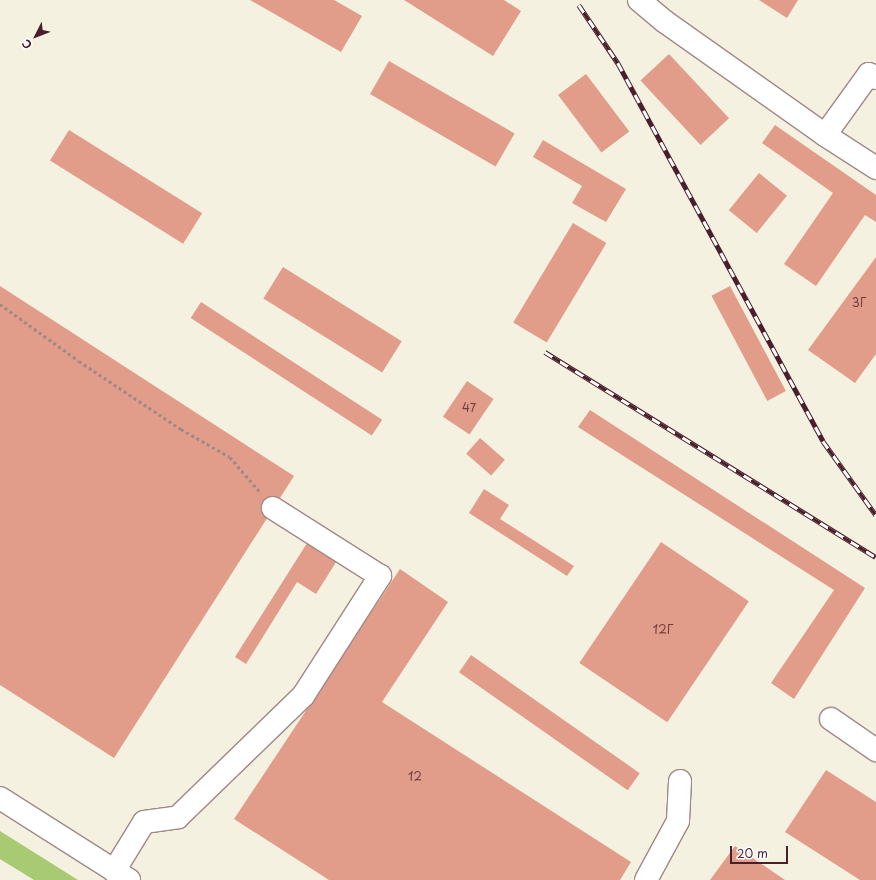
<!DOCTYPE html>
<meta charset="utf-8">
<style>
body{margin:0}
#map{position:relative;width:876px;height:880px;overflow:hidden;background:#f5f1e0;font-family:"Playpen Sans",sans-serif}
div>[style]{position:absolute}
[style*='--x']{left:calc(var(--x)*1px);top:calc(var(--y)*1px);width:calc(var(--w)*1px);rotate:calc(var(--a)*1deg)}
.green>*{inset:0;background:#a8ca72}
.building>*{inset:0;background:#e19d89;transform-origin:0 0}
.path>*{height:2.5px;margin-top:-1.25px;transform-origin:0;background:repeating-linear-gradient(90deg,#a08886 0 3px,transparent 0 6px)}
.roads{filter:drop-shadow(1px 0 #a08886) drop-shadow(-1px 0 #a08886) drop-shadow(0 1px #a08886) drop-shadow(0 -1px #a08886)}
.minor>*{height:22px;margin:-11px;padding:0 11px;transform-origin:11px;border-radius:11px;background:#fff}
.rail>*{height:4.5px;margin-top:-2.25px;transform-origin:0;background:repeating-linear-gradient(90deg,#fff 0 9px,#4a1f2b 0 18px);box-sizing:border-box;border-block:1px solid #4a1f2b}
span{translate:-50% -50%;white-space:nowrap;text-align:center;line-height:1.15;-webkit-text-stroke:3.5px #fff;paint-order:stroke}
.number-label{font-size:12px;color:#703e42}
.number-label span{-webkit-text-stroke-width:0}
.north{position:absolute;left:16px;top:16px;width:40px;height:40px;-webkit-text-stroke:3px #fff;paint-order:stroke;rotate:228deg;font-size:11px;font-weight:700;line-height:16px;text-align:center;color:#4a1f2b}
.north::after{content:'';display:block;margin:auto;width:14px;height:18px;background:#4a1f2b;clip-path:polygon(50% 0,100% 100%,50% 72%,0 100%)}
.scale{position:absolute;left:730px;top:846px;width:58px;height:18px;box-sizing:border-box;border:2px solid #4a1f2b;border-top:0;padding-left:5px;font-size:12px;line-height:14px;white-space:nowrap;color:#4a1f2b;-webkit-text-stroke:3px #fff;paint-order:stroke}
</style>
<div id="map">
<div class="green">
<i style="clip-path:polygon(0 831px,78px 880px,34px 880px,0 859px)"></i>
</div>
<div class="building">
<i style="clip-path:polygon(250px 0,334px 0,362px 16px,341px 52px)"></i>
<i style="clip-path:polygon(404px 0,504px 0,521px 11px,493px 56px)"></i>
<i style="clip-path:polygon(759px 0,798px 0,787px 18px)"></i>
<i style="left:669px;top:54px;width:88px;height:39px;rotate:47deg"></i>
<i style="left:389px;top:61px;width:145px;height:38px;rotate:30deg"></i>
<i style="left:586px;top:74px;width:72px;height:35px;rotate:53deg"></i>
<i style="clip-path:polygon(775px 125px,876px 195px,876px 222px,865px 215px,816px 286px,784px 264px,833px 193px,762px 143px)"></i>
<i style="left:69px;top:130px;width:157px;height:36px;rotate:32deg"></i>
<i style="clip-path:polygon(543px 140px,626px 189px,606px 222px,572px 203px,582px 186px,533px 157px)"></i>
<i style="left:759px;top:173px;width:36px;height:48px;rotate:39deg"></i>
<i style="left:573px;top:223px;width:39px;height:116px;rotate:31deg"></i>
<i style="clip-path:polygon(876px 257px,876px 354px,855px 383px,808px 350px)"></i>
<i style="left:283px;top:267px;width:140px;height:37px;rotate:32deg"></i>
<i style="clip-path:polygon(0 286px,294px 476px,114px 758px,0 685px)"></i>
<i style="left:730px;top:286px;width:119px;height:21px;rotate:62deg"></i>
<i style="left:201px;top:302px;width:216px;height:19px;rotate:33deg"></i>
<i style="left:467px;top:381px;width:32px;height:43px;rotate:34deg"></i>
<i style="clip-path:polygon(590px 410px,865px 588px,794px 699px,771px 683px,834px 590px,578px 427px)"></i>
<i style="left:480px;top:438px;width:33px;height:21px;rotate:41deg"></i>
<i style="clip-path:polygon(484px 489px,509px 505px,500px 519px,574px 566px,567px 576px,469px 513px)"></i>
<i style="clip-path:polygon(309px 540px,338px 559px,316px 594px,297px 582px,246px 664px,235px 657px)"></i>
<i style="left:661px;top:542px;width:106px;height:146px;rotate:34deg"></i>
<i style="clip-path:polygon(400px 569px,448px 602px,382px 702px,631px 862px,620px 880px,329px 880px,234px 819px)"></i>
<i style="left:471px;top:655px;width:206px;height:21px;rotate:35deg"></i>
<i style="clip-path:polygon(826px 770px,876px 802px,876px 880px,860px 880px,785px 832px)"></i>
<i style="clip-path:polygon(735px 846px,785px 880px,710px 880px)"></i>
</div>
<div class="path">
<i style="--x:0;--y:304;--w:97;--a:35.8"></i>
<i style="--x:79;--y:361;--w:123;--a:33.7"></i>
<i style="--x:181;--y:429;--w:56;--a:29.7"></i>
<i style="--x:230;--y:457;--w:48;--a:49.3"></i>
</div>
<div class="roads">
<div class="minor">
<i style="--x:639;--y:0;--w:33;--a:40"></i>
<i style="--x:664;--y:21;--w:197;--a:35.3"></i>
<i style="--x:825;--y:135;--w:61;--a:32.9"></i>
<i style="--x:825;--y:135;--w:75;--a:-54.2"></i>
<i style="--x:869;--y:74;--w:8;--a:30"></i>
<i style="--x:831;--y:719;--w:55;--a:34.6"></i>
<i style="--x:0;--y:798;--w:153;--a:32.4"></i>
<i style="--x:114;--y:871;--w:57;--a:-58.5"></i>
<i style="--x:144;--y:822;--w:34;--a:-8"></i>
<i style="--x:178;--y:817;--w:174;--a:-44.1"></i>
<i style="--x:303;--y:696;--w:143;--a:-57.3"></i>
<i style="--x:380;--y:576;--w:127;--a:-147.6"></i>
<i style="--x:646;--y:880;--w:67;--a:-61.5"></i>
<i style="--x:678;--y:821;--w:40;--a:-87.1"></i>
</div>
</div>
<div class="rail">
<i style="--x:579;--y:5;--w:70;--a:56.1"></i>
<i style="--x:618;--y:63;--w:430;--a:61.5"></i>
<i style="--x:823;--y:441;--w:91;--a:54.4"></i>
<i style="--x:545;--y:352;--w:389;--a:31.8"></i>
</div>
<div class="number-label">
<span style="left:859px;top:303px">3Г</span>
<span style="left:469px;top:408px">47</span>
<span style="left:663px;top:630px">12Г</span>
<span style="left:415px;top:777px">12</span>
</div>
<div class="north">С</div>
<div class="scale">20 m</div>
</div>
